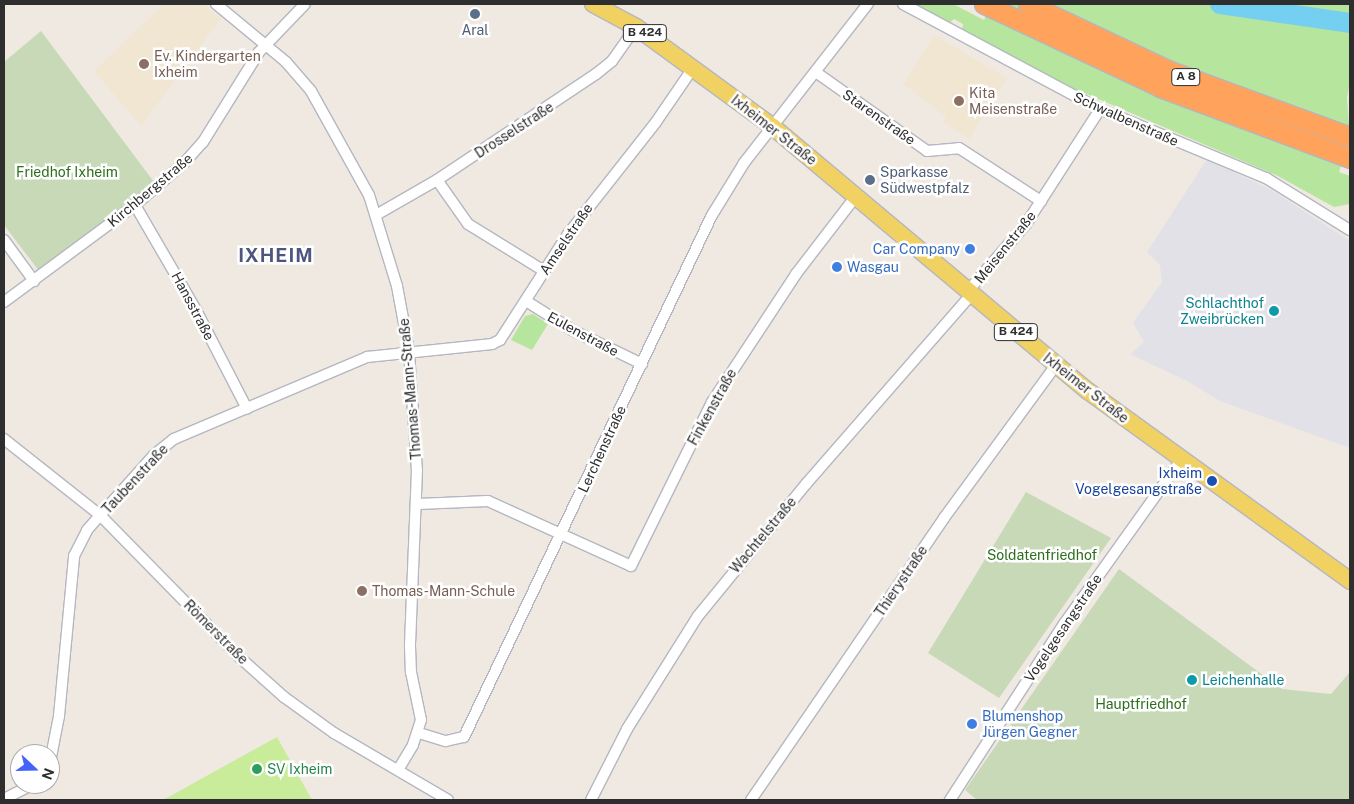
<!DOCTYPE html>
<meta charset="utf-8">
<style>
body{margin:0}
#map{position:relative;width:1354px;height:804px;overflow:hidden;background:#efe9e1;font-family:"Public Sans",sans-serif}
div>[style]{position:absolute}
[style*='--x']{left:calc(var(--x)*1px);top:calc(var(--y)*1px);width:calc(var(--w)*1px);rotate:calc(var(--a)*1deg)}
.industrial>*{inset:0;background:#e3e1e8}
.education>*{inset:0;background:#f0e6d1}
.green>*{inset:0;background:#b6e59e}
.cemetery>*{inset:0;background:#c8d9b8}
.pitch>*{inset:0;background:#c9ec9a}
.river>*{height:20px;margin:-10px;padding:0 10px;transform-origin:10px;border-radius:10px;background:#75cff0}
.roads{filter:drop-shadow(1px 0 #b4b7c1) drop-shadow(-1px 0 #b4b7c1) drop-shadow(0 1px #b4b7c1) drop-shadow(0 -1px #b4b7c1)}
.street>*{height:10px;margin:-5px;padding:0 5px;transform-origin:5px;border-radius:5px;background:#fff}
.primary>*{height:16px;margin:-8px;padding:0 8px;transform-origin:8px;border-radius:8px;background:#f2d163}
.highway>*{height:19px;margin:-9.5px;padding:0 9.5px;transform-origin:9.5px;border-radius:9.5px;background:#ffa35c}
.dots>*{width:14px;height:14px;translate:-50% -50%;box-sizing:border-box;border:2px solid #fff;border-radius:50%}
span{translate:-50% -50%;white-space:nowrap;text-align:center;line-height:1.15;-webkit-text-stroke:5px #fff;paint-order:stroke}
.shield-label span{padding:1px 4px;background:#fff;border:1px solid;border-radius:4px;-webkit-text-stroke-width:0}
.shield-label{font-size:12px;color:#2e2e2e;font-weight:700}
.service-label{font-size:14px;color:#4e5e75}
.left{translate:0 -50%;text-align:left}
.education-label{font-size:14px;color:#785e54}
.street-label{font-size:14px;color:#2e2e2e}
.park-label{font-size:14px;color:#2c6e1b}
.shop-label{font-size:14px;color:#366cbe}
.right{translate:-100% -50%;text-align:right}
.culture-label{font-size:14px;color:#0d838f}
.transit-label{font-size:14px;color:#164399}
.leisure-label{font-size:14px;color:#27864d}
.district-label{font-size:19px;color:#4d5680;font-weight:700;letter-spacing:1px}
.frame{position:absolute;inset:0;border:5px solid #2e2e2e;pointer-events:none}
.north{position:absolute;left:10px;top:744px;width:50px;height:50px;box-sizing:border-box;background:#fff;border:1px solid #ababab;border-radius:50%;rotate:111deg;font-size:14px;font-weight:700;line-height:20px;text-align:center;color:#2e2e2e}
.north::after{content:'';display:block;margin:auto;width:18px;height:22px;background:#4264fb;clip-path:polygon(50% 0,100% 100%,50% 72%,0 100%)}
</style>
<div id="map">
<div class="industrial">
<i style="clip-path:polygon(1207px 159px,1273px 191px,1350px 241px,1350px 448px,1220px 401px,1189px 382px,1130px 354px,1144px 342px,1133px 323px,1162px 282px,1160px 265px,1147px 252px)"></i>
</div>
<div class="education">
<i style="clip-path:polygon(164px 4px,203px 4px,221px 18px,141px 126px,94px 71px)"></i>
<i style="clip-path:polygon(934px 35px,1007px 78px,969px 139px,943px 122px,946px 117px,904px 84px)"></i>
</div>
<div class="green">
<i style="clip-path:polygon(914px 4px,953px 4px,984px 20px,992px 4px,1350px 4px,1350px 82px,1347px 98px,1350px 138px,1339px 172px,1350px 176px,1350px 204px,1334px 207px,1278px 176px,1068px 86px,962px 30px,963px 24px,954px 19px,949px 23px)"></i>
<i style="clip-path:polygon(533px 314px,548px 324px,532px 350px,511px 340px,525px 316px)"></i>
</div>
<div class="cemetery">
<i style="clip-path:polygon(41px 31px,154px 182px,39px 271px,4px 225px,4px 62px)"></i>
<i style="clip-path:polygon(1026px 492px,1111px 538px,999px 698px,928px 653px)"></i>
<i style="clip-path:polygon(1119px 569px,1282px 689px,1331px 694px,1350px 672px,1350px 800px,977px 800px,965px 790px)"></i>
</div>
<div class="pitch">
<i style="clip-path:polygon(277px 737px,312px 800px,163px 800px)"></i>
</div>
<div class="river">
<i style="--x:1220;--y:4;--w:131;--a:8.3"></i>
</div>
<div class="roads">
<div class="street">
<i style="--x:216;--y:4;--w:91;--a:39.6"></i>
<i style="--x:286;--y:62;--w:38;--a:49"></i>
<i style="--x:311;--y:91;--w:119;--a:60.9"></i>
<i style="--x:369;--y:195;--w:95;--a:72.9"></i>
<i style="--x:397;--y:286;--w:66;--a:79.5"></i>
<i style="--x:409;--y:351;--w:119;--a:86.2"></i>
<i style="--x:417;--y:470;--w:176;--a:92.3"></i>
<i style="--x:410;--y:646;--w:26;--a:88"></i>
<i style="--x:411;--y:672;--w:49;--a:78.2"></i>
<i style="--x:421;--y:720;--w:26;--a:108"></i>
<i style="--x:413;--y:745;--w:29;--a:121"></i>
<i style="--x:903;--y:4;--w:223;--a:28.1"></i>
<i style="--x:1100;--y:109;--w:180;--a:22.6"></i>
<i style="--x:1266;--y:178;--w:99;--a:31.8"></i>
<i style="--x:817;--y:73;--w:135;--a:35.3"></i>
<i style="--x:927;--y:151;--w:32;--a:-5"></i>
<i style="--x:959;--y:148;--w:98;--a:32.9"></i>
<i style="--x:437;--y:180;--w:54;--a:54.8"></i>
<i style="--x:468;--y:224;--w:89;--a:31.7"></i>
<i style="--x:135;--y:205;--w:121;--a:59.8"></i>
<i style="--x:196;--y:310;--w:111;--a:62.7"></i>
<i style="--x:376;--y:215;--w:70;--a:-29.8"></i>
<i style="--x:437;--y:180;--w:191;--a:-33.7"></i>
<i style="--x:596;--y:74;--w:21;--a:-39"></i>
<i style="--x:612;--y:61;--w:42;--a:-54.8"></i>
<i style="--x:4;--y:240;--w:51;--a:53.8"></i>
<i style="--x:968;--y:291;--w:89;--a:-49.1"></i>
<i style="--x:1026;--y:224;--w:137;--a:-57.2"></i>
<i style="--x:526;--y:301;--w:54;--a:32.2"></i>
<i style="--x:572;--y:330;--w:78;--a:25.9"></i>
<i style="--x:4;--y:302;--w:163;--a:-36.5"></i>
<i style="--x:135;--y:205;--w:65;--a:-40.6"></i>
<i style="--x:184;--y:163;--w:28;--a:-48"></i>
<i style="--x:203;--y:142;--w:106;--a:-58.1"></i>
<i style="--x:259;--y:52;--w:66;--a:-46.2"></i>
<i style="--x:4;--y:439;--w:122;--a:38.4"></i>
<i style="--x:100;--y:515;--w:196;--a:45.6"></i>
<i style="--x:237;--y:655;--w:63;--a:41.8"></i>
<i style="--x:284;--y:697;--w:62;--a:35.8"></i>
<i style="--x:334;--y:733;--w:132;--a:30.4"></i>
<i style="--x:418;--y:504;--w:70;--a:-2.5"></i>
<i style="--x:488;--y:501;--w:157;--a:24.4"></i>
<i style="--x:631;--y:566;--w:183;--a:-63.7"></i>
<i style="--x:712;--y:402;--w:153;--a:-56.7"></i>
<i style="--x:796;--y:274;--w:98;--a:-52.4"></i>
<i style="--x:419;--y:733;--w:28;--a:17"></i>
<i style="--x:446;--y:741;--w:18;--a:-13"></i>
<i style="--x:464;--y:737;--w:578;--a:-64.59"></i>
<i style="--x:712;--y:215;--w:61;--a:-58.4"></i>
<i style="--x:744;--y:163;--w:202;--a:-52.1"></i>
<i style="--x:50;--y:762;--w:47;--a:-78.9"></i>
<i style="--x:59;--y:716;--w:161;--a:-84.6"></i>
<i style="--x:74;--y:556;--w:29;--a:-63"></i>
<i style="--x:87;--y:530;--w:101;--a:-48.2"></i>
<i style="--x:154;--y:455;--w:26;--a:-39"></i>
<i style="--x:174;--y:439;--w:210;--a:-23"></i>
<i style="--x:367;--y:357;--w:126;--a:-5.9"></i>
<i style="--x:492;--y:344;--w:9;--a:-27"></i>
<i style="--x:500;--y:340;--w:126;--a:-57.3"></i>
<i style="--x:568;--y:234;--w:142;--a:-51.8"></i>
<i style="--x:656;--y:122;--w:65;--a:-55.6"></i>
<i style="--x:4;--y:799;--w:33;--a:-27"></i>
<i style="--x:591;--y:800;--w:80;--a:-63.1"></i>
<i style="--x:627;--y:729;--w:133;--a:-57.9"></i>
<i style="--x:698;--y:616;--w:171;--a:-50.7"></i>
<i style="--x:806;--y:484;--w:252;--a:-48.9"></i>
<i style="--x:751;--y:800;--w:342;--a:-55.6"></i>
<i style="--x:944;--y:518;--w:190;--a:-53.8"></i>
<i style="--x:950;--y:800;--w:210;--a:-57.1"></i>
<i style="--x:1064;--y:624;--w:201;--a:-54.5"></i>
</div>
<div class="primary">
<i style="--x:593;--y:4;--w:49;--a:28.1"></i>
<i style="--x:636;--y:27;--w:170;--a:36.1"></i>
<i style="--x:773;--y:127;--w:411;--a:40"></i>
<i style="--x:1088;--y:391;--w:324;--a:35.9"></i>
</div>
<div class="highway">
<i style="--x:984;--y:4;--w:195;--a:25.2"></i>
<i style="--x:1160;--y:87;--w:203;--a:20.5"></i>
<i style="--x:1028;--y:4;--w:157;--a:25.3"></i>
<i style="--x:1170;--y:71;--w:192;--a:20.1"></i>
</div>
</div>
<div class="dots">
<i style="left:475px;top:14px;background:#5c6f8a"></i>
<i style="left:144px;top:64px;background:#8d6e63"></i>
<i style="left:959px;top:101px;background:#8d6e63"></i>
<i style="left:870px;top:180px;background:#5c6f8a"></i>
<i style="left:970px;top:249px;background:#3f7fe0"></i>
<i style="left:837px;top:267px;background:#3f7fe0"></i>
<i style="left:1274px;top:311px;background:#0f9aa8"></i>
<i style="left:1212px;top:481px;background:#1a4fb4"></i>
<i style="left:362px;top:591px;background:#8d6e63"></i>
<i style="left:1192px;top:680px;background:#0f9aa8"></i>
<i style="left:972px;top:724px;background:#3f7fe0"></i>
<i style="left:257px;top:769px;background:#2e9e5b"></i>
</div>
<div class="shield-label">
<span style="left:645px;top:33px">B 424</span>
<span style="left:1186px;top:77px">A 8</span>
<span style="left:1016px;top:332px">B 424</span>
</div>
<div class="service-label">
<span style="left:475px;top:30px">Aral</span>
<span class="left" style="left:880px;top:180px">Sparkasse<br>Südwestpfalz</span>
</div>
<div class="education-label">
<span class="left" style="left:154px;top:64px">Ev. Kindergarten<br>Ixheim</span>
<span class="left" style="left:969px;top:101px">Kita<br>Meisenstraße</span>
<span class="left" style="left:372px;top:591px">Thomas-Mann-Schule</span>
</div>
<div class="street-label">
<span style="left:879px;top:117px;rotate:35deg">Starenstraße</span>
<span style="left:1126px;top:119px;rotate:24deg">Schwalbenstraße</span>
<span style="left:514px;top:130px;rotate:-33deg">Drosselstraße</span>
<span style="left:774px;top:130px;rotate:38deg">Ixheimer Straße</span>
<span style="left:150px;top:190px;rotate:-40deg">Kirchbergstraße</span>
<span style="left:566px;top:239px;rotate:-56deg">Amselstraße</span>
<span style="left:1005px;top:247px;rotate:-51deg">Meisenstraße</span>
<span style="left:193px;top:306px;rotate:62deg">Hansstraße</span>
<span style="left:583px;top:334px;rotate:28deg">Eulenstraße</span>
<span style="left:1086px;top:388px;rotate:38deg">Ixheimer Straße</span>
<span style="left:410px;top:389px;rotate:-95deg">Thomas-Mann-Straße</span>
<span style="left:712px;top:407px;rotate:-61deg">Finkenstraße</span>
<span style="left:602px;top:449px;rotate:-65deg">Lerchenstraße</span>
<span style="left:135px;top:479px;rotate:-47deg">Taubenstraße</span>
<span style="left:763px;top:535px;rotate:-50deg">Wachtelstraße</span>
<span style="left:901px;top:581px;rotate:-56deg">Thierystraße</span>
<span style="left:1063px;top:628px;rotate:-56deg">Vogelgesangstraße</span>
<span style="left:216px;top:632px;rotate:45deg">Römerstraße</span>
</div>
<div class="park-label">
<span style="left:67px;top:172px">Friedhof Ixheim</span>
<span style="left:1042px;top:555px">Soldatenfriedhof</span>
<span style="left:1141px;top:704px">Hauptfriedhof</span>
</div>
<div class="shop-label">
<span class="right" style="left:960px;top:249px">Car Company</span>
<span class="left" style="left:847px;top:267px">Wasgau</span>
<span class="left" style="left:982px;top:724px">Blumenshop<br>Jürgen Gegner</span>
</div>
<div class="culture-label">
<span class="right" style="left:1264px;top:311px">Schlachthof<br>Zweibrücken</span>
<span class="left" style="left:1202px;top:680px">Leichenhalle</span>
</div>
<div class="transit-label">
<span class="right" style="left:1202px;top:481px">Ixheim<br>Vogelgesangstraße</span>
</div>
<div class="leisure-label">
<span class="left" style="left:267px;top:769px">SV Ixheim</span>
</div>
<div class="district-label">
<span style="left:276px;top:256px">IXHEIM</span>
</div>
<div class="frame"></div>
<div class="north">N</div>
</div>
